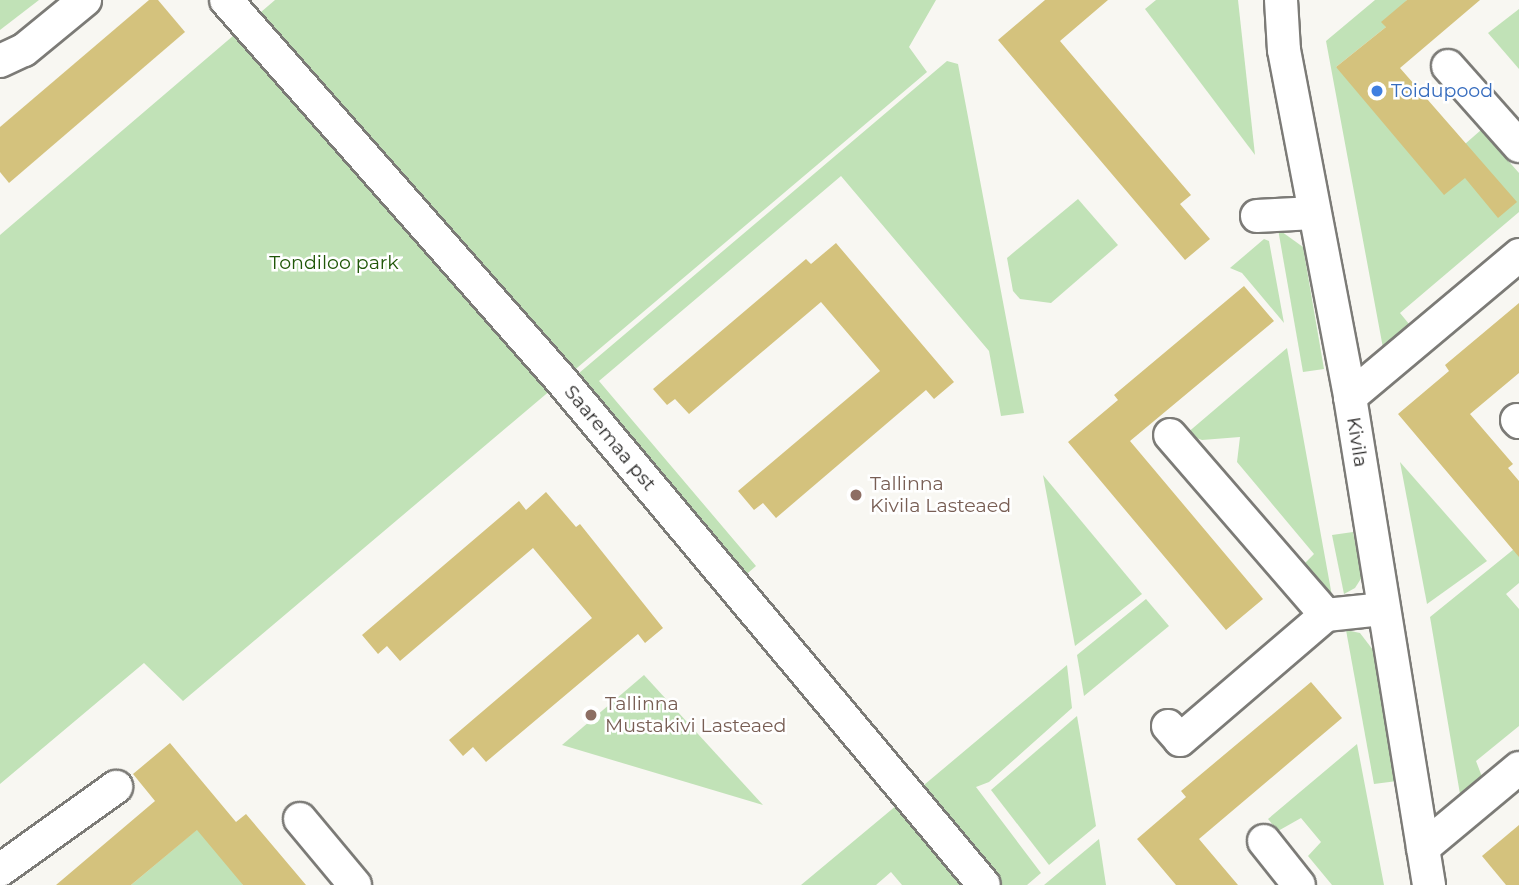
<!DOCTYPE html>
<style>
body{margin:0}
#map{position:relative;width:1519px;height:885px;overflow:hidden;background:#f8f7f2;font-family:Montserrat,sans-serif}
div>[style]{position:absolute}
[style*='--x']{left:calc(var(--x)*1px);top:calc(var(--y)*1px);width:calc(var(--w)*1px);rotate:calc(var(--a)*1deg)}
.green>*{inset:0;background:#c1e2b7}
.building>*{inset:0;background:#d4c27d}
.roads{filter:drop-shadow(2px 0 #7c7b77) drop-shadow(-2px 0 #7c7b77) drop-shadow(0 2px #7c7b77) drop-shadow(0 -2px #7c7b77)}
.minor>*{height:32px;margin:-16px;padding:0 16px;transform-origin:16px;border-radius:16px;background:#fff}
.dots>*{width:19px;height:19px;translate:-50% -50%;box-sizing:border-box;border:4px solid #fff;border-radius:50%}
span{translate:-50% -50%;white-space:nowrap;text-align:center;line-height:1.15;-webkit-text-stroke:5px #fff;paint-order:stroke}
.shop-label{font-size:19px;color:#366cbe}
.left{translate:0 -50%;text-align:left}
.park-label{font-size:19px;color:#205708}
.street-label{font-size:19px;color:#292827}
.education-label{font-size:19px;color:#785e54}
</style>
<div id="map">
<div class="green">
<i style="clip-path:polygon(0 0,39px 0,0 30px)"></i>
<i style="clip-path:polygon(275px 0,936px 0,909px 47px,927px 72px,183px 701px,144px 663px,0 784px,0 235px)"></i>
<i style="clip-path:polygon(1156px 0,1238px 0,1255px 155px,1145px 9px)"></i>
<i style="clip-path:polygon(1375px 0,1407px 0,1386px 27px,1336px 67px,1465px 144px,1481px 130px,1519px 173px,1519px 212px,1400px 313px,1409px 324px,1383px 348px,1326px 41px)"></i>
<i style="clip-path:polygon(1519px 9px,1519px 69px,1488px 33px)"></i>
<i style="clip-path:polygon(947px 61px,958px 64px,1024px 413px,1001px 416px,989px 351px,841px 176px,599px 381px,756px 566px,741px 579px,572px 379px)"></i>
<i style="clip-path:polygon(1078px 199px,1118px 245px,1051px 303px,1020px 299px,1013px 291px,1007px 258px)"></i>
<i style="clip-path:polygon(1278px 229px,1303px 247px,1324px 369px,1303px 372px)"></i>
<i style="clip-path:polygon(1264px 239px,1269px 241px,1284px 323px,1242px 273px,1230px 268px)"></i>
<i style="clip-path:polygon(1287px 348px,1332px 596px,1301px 567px,1314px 554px,1237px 462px,1240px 437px,1202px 440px,1186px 434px)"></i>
<i style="clip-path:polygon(1400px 462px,1487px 561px,1427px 604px)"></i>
<i style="clip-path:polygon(1043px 475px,1142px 594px,1075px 646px)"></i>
<i style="clip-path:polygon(1353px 532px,1362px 577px,1355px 588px,1344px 594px,1332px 535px)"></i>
<i style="clip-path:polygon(1519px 545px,1519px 583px,1506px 594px,1519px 609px,1519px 726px,1476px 761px,1484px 782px,1461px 800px,1430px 617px)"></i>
<i style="clip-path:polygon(1146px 599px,1169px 626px,1084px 696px,1077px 655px)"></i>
<i style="clip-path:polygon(1346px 630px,1360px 633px,1373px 650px,1397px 781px,1374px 784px)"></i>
<i style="clip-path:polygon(1067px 665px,1072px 708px,989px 782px,976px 787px,1041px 873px,1027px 885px,999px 885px,918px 790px)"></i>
<i style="clip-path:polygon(644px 675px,763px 805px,562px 745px)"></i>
<i style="clip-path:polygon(1077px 716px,1096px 826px,1049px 865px,991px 790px)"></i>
<i style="clip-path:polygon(1357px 744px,1384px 885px,1332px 885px,1308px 856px,1321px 842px,1301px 818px,1278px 831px,1268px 819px)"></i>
<i style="clip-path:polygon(903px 800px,974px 885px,902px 885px,891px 872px,876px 885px,801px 885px)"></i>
<i style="clip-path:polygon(206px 822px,243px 885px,131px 885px)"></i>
<i style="clip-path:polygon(1099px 839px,1106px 885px,1044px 885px)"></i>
</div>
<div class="building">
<i style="clip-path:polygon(149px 0,158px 0,185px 32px,9px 183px,0 172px,0 127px)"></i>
<i style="clip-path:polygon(1045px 0,1108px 0,1060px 41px,1191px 195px,1180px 204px,1210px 239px,1185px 260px,998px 40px)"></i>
<i style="clip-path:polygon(1407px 0,1480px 0,1400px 68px,1517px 202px,1498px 218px,1465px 178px,1444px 195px,1336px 67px,1386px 27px,1381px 22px)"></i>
<i style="clip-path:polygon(836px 243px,954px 382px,934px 399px,926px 390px,776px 518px,763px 503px,754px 510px,738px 491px,880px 371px,821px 302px,689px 414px,675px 399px,667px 405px,653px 389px,806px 259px,811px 264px)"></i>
<i style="clip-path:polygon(1244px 286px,1274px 321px,1130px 441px,1263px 599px,1226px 630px,1068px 442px,1118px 400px,1114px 395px)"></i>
<i style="clip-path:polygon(1519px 303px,1519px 373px,1470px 414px,1513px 464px,1508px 468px,1519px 481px,1519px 557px,1398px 414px,1449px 371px,1445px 365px)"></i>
<i style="clip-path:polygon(546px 492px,576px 527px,580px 524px,663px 628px,645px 643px,638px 634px,486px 762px,473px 747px,463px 756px,449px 740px,592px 618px,533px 548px,400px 661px,387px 646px,378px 654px,362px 635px,519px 501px,526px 510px)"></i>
<i style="clip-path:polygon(1311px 682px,1342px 718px,1199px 839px,1238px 885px,1176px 885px,1137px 839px,1186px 797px,1181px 791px)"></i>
<i style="clip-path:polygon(170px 743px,236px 822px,246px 814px,306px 885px,243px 885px,197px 830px,131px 885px,56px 885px,155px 801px,133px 774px)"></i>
<i style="clip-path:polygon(1519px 825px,1519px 885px,1506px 885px,1482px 856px)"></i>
</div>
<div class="roads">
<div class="minor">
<i style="--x:226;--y:0;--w:508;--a:48.59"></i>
<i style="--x:562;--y:381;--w:657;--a:50.06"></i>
<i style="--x:1281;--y:0;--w:50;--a:86.6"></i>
<i style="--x:1284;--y:50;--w:353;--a:79.2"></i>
<i style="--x:1350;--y:397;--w:494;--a:80.8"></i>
<i style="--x:0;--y:61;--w:26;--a:-25"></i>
<i style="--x:24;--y:50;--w:79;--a:-39.3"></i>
<i style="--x:1448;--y:66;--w:107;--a:48.4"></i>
<i style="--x:1257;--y:216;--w:57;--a:-3"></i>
<i style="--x:1350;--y:397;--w:221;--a:-40"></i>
<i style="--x:1517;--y:420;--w:3;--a:45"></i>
<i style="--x:1326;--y:615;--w:56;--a:-6.1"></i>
<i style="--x:1168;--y:726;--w:18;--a:49"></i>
<i style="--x:1180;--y:740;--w:192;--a:-40.6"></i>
<i style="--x:1326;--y:615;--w:238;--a:-130.9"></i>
<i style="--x:300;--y:819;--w:86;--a:50.2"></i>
<i style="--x:1264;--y:841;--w:56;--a:51.5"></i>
<i style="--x:1423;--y:848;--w:125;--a:-39.8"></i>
<i style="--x:0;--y:870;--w:143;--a:-35.6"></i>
</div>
</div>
<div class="dots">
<i style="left:1377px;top:91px;background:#3f7fe0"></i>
<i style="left:856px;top:495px;background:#8d6e63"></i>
<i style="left:591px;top:715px;background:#8d6e63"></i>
</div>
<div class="shop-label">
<span class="left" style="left:1391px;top:91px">Toidupood</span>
</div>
<div class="park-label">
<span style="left:334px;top:263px">Tondiloo park</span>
</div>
<div class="street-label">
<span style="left:610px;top:438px;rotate:50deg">Saaremaa pst</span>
<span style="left:1357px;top:442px;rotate:81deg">Kivila</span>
</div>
<div class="education-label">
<span class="left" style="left:870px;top:495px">Tallinna<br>Kivila Lasteaed</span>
<span class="left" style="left:605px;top:715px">Tallinna<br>Mustakivi Lasteaed</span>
</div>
</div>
